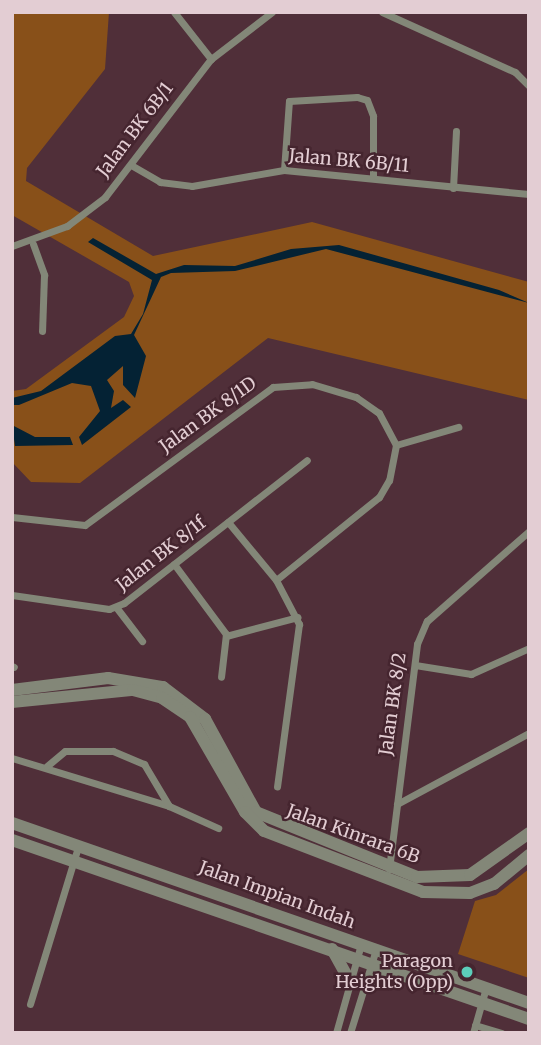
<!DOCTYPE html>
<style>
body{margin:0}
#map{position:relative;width:541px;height:1045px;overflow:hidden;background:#502f39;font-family:Merriweather,serif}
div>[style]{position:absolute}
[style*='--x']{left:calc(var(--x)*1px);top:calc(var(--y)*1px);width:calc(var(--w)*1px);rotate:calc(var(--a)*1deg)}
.green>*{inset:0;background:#885019}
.water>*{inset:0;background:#042234}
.minor>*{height:7px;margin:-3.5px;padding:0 3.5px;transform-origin:3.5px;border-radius:3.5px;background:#838778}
.tertiary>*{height:12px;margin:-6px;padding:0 6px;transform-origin:6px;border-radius:6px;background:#838778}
.dots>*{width:19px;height:19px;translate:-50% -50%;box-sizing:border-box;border:4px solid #45252f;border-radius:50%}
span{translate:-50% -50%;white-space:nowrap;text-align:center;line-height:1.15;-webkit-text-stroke:5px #45252f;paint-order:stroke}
.street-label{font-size:18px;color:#e3cdd3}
.poi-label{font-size:18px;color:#e3cdd3}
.right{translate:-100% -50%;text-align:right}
.frame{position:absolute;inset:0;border:14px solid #e3cdd3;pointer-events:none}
</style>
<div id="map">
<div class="green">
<i style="clip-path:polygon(12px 12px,109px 12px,105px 69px,27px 168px,26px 181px,153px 256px,312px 222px,529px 282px,529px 400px,268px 338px,80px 483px,31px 482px,12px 462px,12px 391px,26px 389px,124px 317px,134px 296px,129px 282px,12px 215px)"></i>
<i style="clip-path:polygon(529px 869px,529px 978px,458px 954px,475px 901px,496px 895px)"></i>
</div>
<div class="water">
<i style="clip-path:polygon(93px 238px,156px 274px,184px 265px,235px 266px,291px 249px,339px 245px,499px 290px,529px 303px,326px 249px,235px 271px,171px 273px,161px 277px,134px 335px,146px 356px,135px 398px,123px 385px,123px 366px,107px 380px,114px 391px,111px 408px,123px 400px,131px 407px,82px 445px,79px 437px,100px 411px,91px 386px,72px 383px,19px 405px,12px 405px,12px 398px,41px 391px,115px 336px,131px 334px,143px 314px,152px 280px,88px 242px)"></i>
<i style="clip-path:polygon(12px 425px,35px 437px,70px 437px,73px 445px,15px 446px)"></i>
</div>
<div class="minor">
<i style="--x:174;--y:12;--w:60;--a:51.8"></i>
<i style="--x:382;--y:12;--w:146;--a:24.3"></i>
<i style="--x:515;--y:72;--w:20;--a:45"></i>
<i style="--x:131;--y:165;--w:34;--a:30"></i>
<i style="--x:160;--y:182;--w:32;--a:7"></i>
<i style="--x:192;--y:186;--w:93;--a:-9.9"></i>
<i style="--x:284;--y:170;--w:246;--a:5.6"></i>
<i style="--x:284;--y:170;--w:69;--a:-85.9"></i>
<i style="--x:289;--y:101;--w:68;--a:-3.4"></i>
<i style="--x:357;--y:97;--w:10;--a:17"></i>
<i style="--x:367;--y:100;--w:17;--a:69"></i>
<i style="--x:373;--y:116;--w:60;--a:90"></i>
<i style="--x:453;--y:188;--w:57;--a:-87"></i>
<i style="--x:33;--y:244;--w:33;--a:70"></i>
<i style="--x:44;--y:275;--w:56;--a:92"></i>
<i style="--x:12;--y:246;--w:59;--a:-20"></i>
<i style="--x:67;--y:226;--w:48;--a:-37.3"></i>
<i style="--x:105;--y:197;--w:174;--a:-52.5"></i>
<i style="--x:211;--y:59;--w:77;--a:-37.6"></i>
<i style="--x:396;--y:445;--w:65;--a:-16.2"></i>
<i style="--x:12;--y:517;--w:73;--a:6.3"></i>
<i style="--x:85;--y:525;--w:233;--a:-36.3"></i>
<i style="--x:273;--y:387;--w:39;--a:-4"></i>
<i style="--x:312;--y:384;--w:46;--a:16.5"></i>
<i style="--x:356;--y:397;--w:28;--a:35"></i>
<i style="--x:379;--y:413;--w:36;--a:62"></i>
<i style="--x:396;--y:445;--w:36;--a:101"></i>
<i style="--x:389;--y:480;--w:20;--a:120"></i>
<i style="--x:379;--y:497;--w:132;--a:141.1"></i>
<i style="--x:228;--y:522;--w:75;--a:50.4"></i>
<i style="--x:276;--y:580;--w:50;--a:62.4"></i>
<i style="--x:299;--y:624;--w:164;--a:97.7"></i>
<i style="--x:174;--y:564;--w:87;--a:53.4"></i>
<i style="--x:226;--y:634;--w:43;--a:96.6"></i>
<i style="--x:12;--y:595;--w:98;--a:8.2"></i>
<i style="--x:109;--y:609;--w:16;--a:-22"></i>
<i style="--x:124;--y:603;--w:232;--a:-38"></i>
<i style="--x:116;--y:607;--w:43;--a:52.6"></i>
<i style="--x:226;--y:636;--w:74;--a:-14.8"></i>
<i style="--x:415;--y:665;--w:57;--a:9.1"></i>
<i style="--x:471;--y:674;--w:64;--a:-24.1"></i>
<i style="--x:12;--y:666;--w:2;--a:27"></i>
<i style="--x:12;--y:758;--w:164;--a:17"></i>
<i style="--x:169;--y:806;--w:54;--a:24.2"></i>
<i style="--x:47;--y:766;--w:23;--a:-40"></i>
<i style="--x:65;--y:751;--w:48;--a:0"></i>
<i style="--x:113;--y:751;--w:34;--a:23"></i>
<i style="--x:144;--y:764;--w:49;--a:59.2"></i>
<i style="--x:397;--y:804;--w:150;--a:-28.3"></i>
<i style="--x:389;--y:869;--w:227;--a:-82.9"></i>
<i style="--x:417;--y:644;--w:25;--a:-67"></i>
<i style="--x:427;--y:621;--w:136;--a:-41.4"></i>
<i style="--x:30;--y:1004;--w:167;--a:-73"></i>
<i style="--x:475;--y:1025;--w:28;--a:17"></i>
<i style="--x:336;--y:1033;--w:92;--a:-74.3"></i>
<i style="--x:350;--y:1033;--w:88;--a:-72.8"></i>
<i style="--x:473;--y:1033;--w:44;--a:-74.1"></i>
</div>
<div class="tertiary">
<i style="--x:12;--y:690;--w:97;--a:-7.1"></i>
<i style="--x:108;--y:678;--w:56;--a:9.3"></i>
<i style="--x:163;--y:687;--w:53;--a:37.3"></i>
<i style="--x:205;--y:719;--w:106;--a:61.3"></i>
<i style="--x:256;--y:812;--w:174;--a:22"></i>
<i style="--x:417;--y:877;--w:53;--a:-2.2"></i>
<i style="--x:470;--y:875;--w:72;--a:-35.4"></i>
<i style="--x:12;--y:702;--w:122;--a:-5.7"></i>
<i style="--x:133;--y:690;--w:30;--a:15"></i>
<i style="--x:162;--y:698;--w:34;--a:34"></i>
<i style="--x:190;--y:717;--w:110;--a:59.9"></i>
<i style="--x:245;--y:812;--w:27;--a:45"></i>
<i style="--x:264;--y:831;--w:170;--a:21"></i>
<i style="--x:423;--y:892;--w:47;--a:1.2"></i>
<i style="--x:470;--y:893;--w:26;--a:-21"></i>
<i style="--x:494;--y:884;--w:45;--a:-39.6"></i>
<i style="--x:12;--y:823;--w:547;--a:19.2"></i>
<i style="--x:12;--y:840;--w:547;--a:19.1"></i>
<i style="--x:332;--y:949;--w:38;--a:61"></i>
<i style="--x:365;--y:984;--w:30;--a:-24"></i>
</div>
<div class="dots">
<i style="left:467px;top:972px;background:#5cceba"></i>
</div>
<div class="street-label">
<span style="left:135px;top:130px;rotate:-53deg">Jalan BK 6B/1</span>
<span style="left:349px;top:161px;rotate:5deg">Jalan BK 6B/11</span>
<span style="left:208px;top:415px;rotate:-36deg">Jalan BK 8/1D</span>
<span style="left:161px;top:554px;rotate:-38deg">Jalan BK 8/1f</span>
<span style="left:393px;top:704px;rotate:-82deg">Jalan BK 8/2</span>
<span style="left:353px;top:834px;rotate:20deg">Jalan Kinrara 6B</span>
<span style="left:277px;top:895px;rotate:20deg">Jalan Impian Indah</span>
</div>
<div class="poi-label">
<span class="right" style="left:453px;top:972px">Paragon<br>Heights (Opp)</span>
</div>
<div class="frame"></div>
</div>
